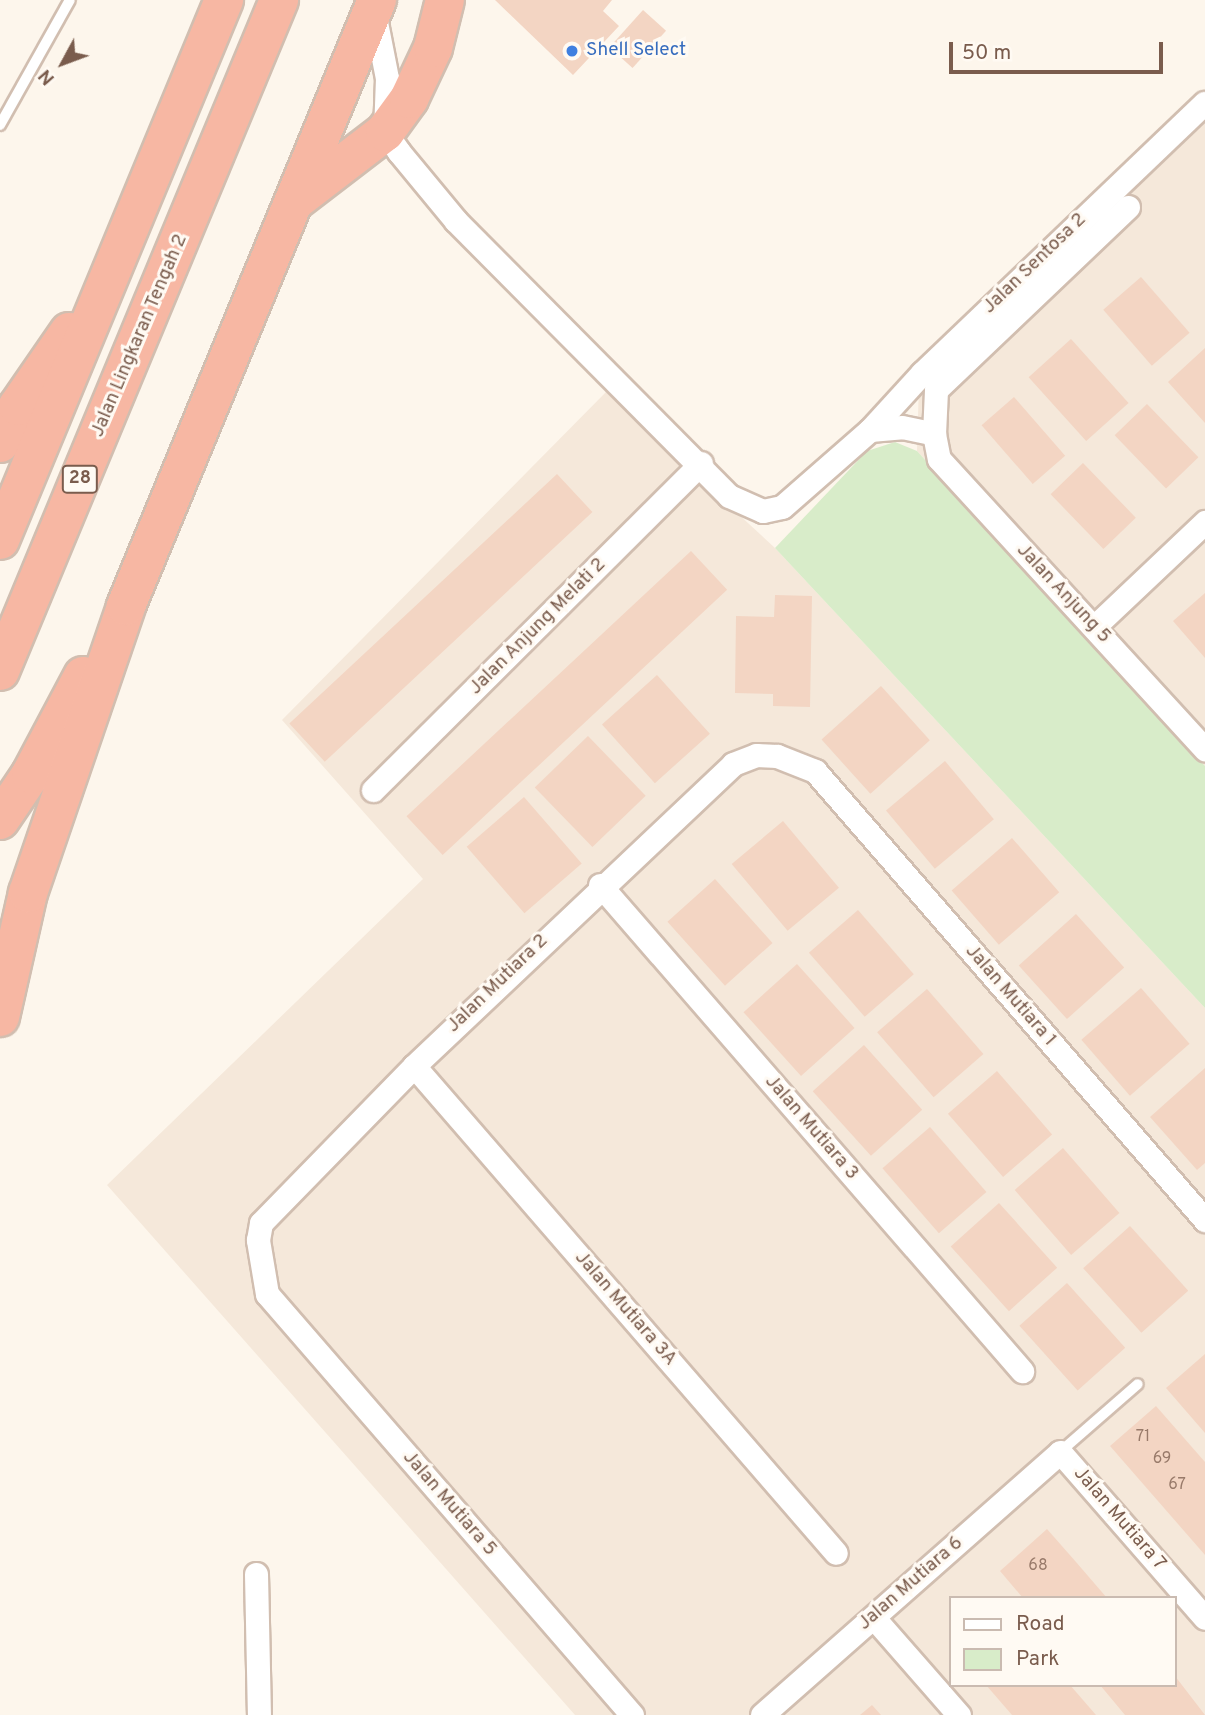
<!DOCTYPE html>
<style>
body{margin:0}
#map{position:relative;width:1205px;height:1715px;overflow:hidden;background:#fdf6ec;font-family:Overpass,sans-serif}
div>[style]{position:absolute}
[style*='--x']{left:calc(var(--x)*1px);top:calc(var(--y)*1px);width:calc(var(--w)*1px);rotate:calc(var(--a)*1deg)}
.residential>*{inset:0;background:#f5e8da}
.green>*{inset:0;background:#d8ecc9}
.building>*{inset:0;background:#f3d5c3;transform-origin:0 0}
.roads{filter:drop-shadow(2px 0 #d1beb0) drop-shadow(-2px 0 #d1beb0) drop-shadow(0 2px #d1beb0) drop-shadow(0 -2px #d1beb0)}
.lane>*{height:10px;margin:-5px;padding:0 5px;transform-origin:5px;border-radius:5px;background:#fff}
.street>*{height:23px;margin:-11.5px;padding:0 11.5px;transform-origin:11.5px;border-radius:11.5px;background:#fff}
.highway>*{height:38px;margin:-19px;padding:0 19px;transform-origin:19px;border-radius:19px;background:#f7b7a3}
.dots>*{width:19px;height:19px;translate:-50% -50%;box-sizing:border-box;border:4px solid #fffaf3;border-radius:50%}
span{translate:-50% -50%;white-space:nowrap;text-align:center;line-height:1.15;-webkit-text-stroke:6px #fffaf3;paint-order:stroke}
.number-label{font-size:16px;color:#987a6a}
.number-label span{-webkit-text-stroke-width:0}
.shield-label span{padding:2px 5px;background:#fffaf3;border:2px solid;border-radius:5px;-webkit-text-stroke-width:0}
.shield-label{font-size:18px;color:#7a5c4d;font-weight:700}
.shop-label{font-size:19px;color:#366cbe}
.left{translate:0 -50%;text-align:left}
.street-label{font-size:19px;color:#7a5c4d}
.legend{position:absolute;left:949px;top:1596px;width:228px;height:91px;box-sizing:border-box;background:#fffaf3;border:2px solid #cabbb1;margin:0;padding:9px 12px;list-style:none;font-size:21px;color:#7a5c4d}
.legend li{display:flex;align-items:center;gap:14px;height:35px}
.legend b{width:35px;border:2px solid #cabbb1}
.north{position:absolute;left:28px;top:28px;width:70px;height:70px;-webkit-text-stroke:5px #fffaf3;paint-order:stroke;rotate:229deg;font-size:19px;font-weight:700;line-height:28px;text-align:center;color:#7a5c4d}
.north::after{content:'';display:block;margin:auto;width:24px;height:32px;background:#7a5c4d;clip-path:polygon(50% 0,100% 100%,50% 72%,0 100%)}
.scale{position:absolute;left:949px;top:42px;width:214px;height:32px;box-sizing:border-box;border:4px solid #7a5c4d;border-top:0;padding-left:9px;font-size:21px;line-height:24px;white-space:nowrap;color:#7a5c4d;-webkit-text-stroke:5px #fffaf3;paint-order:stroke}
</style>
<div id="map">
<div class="residential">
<i style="clip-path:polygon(1205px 118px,1205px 766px,917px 451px,919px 383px)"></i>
<i style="clip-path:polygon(evenodd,606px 392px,775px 548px,1205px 1008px,1205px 1715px,575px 1715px,107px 1185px,423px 879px,282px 720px,606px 392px,951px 1598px,1175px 1598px,1175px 1685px,951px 1685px,951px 1598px)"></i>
</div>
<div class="green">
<i style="clip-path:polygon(895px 442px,917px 451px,1205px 766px,1205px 1008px,775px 548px,867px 451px)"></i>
</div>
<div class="building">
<i style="clip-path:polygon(495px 0,612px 0,603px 11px,619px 26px,573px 75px)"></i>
<i style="left:643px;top:10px;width:31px;height:50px;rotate:42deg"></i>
<i style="left:1141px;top:277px;width:74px;height:50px;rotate:49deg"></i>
<i style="left:1071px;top:339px;width:86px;height:57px;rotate:48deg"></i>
<i style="clip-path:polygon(1205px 348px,1205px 423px,1168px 382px)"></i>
<i style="left:1014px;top:397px;width:78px;height:43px;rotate:49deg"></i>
<i style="left:1147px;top:404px;width:74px;height:45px;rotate:46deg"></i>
<i style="left:1083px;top:463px;width:76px;height:45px;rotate:46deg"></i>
<i style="left:557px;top:474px;width:52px;height:366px;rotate:47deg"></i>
<i style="left:691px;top:551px;width:53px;height:389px;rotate:47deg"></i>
<i style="clip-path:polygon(1205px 593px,1205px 658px,1173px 621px)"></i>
<i style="clip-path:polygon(775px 595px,812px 596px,810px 707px,773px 706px,773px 694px,735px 693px,736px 616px,774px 617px)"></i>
<i style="left:657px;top:675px;width:79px;height:74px;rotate:48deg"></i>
<i style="left:881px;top:686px;width:73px;height:80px;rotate:48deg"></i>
<i style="left:588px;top:736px;width:83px;height:74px;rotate:46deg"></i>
<i style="left:945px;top:761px;width:76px;height:77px;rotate:50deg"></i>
<i style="left:524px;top:797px;width:88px;height:76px;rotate:49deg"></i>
<i style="left:783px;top:821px;width:87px;height:67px;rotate:50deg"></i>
<i style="left:1012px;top:838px;width:72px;height:80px;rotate:49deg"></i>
<i style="left:715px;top:879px;width:86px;height:64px;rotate:48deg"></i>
<i style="left:858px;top:910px;width:85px;height:65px;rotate:49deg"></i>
<i style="left:1076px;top:914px;width:72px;height:77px;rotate:48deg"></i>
<i style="left:797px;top:964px;width:86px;height:72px;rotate:48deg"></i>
<i style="left:1141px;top:988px;width:74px;height:79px;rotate:49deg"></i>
<i style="left:927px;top:989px;width:86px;height:66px;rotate:49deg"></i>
<i style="left:864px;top:1045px;width:87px;height:69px;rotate:48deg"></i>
<i style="clip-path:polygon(1205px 1068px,1205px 1163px,1197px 1170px,1150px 1117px)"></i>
<i style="left:997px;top:1071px;width:84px;height:65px;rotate:49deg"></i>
<i style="left:930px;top:1127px;width:86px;height:63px;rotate:49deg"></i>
<i style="left:1063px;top:1148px;width:86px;height:64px;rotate:49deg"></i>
<i style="left:999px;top:1203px;width:87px;height:65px;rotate:48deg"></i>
<i style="left:1130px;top:1226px;width:87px;height:63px;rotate:48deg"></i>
<i style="left:1067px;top:1283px;width:87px;height:64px;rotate:48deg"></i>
<i style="clip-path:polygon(1205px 1354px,1205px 1433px,1166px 1388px)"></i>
<i style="clip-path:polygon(1156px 1406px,1205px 1462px,1205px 1555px,1110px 1446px)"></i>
<i style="clip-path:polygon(1047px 1529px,1076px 1562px,1107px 1598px,1023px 1598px,1000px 1571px)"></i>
<i style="clip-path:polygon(1175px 1676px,1205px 1715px,1125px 1715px,1100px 1685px,1175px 1685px)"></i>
<i style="clip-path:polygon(986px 1685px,1070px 1685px,1096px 1715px,1012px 1715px)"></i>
<i style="clip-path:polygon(872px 1705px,881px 1715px,860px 1715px)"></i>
</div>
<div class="roads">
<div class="lane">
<i style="--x:0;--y:125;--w:143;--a:-60.8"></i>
<i style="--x:1060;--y:1452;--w:103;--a:-41.1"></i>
</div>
<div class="street">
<i style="--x:374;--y:12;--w:67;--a:78.9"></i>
<i style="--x:387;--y:78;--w:54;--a:92.1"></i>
<i style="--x:385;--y:132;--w:24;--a:55"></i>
<i style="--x:399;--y:152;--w:89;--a:50.4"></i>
<i style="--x:456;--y:221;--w:387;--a:45.2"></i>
<i style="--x:729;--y:496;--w:37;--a:24"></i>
<i style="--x:763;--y:511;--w:19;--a:-12"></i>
<i style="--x:782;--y:507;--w:117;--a:-41.2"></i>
<i style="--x:870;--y:430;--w:32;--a:-5"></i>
<i style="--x:902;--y:427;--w:33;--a:12"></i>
<i style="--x:1128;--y:207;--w:265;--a:136.4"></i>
<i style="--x:936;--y:390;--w:44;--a:92.6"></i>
<i style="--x:934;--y:434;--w:25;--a:79"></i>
<i style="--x:939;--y:459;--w:394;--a:47.5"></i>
<i style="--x:870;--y:430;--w:77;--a:-47.6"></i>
<i style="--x:922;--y:373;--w:391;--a:-43.7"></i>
<i style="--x:1094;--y:627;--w:153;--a:-43.4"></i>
<i style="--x:373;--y:790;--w:463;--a:-44.9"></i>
<i style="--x:600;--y:885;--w:644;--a:49.03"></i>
<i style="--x:414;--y:1066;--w:644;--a:49.09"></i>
<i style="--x:256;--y:1574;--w:141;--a:88.8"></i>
<i style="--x:874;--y:1618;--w:129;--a:48.8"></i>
<i style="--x:632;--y:1715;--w:557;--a:-130.92"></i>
<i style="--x:267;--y:1294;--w:55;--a:-99.5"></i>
<i style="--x:258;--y:1240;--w:17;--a:-80"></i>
<i style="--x:261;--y:1223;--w:219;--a:-45.7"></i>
<i style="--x:414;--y:1066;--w:439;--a:-43.4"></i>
<i style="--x:733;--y:764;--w:25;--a:-21"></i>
<i style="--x:756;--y:755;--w:21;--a:3"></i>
<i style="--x:777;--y:756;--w:41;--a:21.5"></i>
<i style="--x:815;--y:771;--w:595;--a:49.02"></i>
<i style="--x:762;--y:1715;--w:397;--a:-41.4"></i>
<i style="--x:1060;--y:1452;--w:220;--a:48.9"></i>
</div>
<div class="highway">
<i style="--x:295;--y:201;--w:113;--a:-37.5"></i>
<i style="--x:385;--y:132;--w:41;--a:-54"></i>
<i style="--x:409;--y:99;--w:56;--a:-64.8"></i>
<i style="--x:433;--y:48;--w:49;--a:-76"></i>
<i style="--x:0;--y:443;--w:41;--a:-64.1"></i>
<i style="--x:18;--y:406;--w:90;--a:-55.4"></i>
<i style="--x:0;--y:540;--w:585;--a:-67.47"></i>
<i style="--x:0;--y:671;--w:727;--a:-67.42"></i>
<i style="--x:0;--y:820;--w:55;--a:-56"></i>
<i style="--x:31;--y:774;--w:111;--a:-62"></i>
<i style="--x:0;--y:1017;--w:127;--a:-77.3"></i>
<i style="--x:28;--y:893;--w:303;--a:-71.1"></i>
<i style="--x:126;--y:606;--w:656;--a:-67.5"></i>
</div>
</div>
<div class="dots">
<i style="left:572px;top:51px;background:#3f7fe0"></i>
</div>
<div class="number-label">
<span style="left:1143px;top:1437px">71</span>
<span style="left:1162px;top:1459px">69</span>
<span style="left:1177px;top:1485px">67</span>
<span style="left:1038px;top:1566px">68</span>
</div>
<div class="shield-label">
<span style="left:80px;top:479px">28</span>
</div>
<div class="shop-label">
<span class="left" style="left:586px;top:51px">Shell Select</span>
</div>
<div class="street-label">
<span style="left:1035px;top:264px;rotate:-44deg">Jalan Sentosa 2</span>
<span style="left:140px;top:336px;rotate:-67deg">Jalan Lingkaran Tengah 2</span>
<span style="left:1063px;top:594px;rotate:47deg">Jalan Anjung 5</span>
<span style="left:538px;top:627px;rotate:-45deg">Jalan Anjung Melati 2</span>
<span style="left:498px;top:984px;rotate:-44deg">Jalan Mutiara 2</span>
<span style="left:1010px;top:996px;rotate:49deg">Jalan Mutiara 1</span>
<span style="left:811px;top:1128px;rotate:49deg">Jalan Mutiara 3</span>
<span style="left:625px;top:1309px;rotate:49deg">Jalan Mutiara 3A</span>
<span style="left:449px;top:1504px;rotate:49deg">Jalan Mutiara 5</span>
<span style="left:1119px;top:1519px;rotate:49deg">Jalan Mutiara 7</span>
<span style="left:911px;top:1584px;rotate:-41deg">Jalan Mutiara 6</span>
</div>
<ul class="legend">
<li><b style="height:9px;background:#fff"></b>Road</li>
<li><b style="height:19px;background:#d8ecc9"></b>Park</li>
</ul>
<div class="north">N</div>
<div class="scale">50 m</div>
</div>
